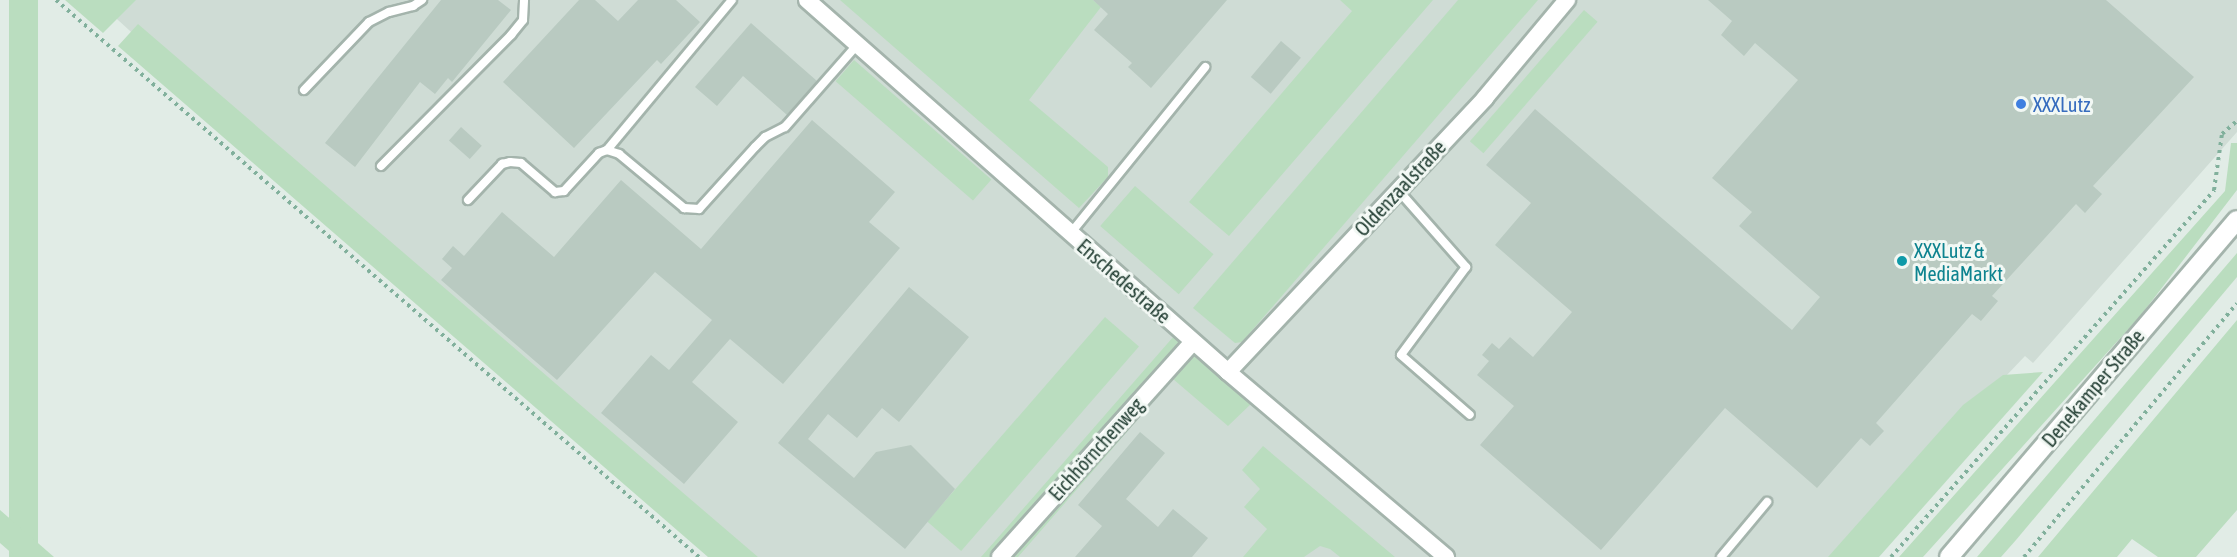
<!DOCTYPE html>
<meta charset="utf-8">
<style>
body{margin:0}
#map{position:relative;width:2237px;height:557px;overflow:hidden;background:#e1ece6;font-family:"Asap Condensed",sans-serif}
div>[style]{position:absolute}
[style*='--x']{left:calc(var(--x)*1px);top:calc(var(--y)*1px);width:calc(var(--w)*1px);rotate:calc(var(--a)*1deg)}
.built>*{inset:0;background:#cfdcd5}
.green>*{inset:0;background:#baddbf;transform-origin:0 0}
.building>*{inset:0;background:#b9cac1;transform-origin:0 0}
.path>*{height:4px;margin-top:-2px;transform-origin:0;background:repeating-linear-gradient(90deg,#81b09c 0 3px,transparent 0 7.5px)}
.roads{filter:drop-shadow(2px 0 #a4b4ac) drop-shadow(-2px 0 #a4b4ac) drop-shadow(0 2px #a4b4ac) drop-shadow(0 -2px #a4b4ac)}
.lane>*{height:8px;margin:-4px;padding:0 4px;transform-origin:4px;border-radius:4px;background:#fff}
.street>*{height:16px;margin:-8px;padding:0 8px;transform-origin:8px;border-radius:8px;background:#fff}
.secondary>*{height:18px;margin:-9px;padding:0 9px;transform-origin:9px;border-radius:9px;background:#fff}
.dots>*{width:16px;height:16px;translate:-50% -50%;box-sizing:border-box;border:3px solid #f2f8f4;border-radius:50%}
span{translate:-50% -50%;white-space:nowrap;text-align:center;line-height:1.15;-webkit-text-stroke:6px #f2f8f4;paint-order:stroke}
.shop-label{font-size:20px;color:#366cbe}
.left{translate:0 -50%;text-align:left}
.street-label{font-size:20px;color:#213d32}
.culture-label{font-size:20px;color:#0d838f}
</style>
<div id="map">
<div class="built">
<i style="clip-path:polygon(96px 0,2237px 0,2237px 132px,2033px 363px,2025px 356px,1834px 557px,709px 557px)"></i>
</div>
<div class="green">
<i style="left:9px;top:0;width:29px;height:850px"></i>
<i style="clip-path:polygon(65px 0,136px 0,103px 33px)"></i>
<i style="clip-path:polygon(840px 0,1093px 0,1101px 7px,1029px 100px,1108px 167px,1108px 177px,1079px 208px)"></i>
<i style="clip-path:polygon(1340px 0,1433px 0,1229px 236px,1189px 202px,1352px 11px)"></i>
<i style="clip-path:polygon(1458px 0,1538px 0,1242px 342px,1235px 343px,1193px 308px)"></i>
<i style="left:1584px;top:10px;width:18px;height:174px;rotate:41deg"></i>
<i style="clip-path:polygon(138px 24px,577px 402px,758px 557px,708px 557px,118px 46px)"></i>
<i style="left:854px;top:60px;width:182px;height:28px;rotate:41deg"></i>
<i style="clip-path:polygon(2231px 143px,2237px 143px,2237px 190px,2141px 315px,1923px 557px,1899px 557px,2225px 191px)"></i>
<i style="left:1135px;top:186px;width:104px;height:53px;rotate:41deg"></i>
<i style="clip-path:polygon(2237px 253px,2237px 277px,2016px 540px,2001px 557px,1977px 557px)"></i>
<i style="left:1105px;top:317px;width:45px;height:271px;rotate:41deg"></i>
<i style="clip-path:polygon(2237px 320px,2237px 510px,2196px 557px,2158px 557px,2132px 539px,2117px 557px,2038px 557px)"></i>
<i style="clip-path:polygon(1174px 336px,1252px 403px,1228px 426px,1173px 379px,1018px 557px,981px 557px)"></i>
<i style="clip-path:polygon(2043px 372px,1879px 557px,1828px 557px,1963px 405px,2003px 375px)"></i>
<i style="clip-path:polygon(1263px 446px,1395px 557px,1340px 557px,1330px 549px,1320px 546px,1304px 557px,1243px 557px,1267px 529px,1244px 507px,1260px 489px,1242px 470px)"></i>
<i style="clip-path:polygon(0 510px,54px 557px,16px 557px,0 543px)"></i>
</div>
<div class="building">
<i style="clip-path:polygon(441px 0,498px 0,511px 10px,452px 82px,448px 78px,435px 94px,420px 82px,355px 167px,325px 143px)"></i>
<i style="clip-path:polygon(579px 0,595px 0,618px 21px,638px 0,676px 0,700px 22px,661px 64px,657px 60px,574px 148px,503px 82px)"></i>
<i style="clip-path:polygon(1093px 0,1227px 0,1151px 88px,1128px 67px,1132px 63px,1094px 30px,1108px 14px)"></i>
<i style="clip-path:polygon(1708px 0,2106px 0,2194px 77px,2093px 186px,2102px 194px,2085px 213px,2076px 204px,1992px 296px,1998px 301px,1981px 321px,1972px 314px,1876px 423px,1884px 431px,1870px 446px,1861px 438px,1817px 488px,1725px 408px,1601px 550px,1480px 445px,1514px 406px,1477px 375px,1489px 361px,1482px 355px,1492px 343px,1499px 349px,1510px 337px,1533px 357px,1572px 312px,1495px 245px,1531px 203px,1486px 165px,1535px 109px,1792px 330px,1820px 297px,1739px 226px,1752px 212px,1712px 178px,1798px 80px,1755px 43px,1744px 56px,1721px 35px,1732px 21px)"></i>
<i style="clip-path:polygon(751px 23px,817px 81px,787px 115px,743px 76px,717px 106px,695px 87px)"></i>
<i style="left:1281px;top:41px;width:26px;height:47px;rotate:40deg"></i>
<i style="clip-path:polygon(812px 120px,895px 192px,869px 222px,900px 248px,783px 384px,730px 339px,692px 382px,738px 422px,684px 484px,601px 413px,651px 355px,669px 370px,712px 320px,655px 272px,557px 380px,441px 280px,452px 268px,442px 259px,453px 246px,464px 256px,502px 212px,554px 257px,621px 180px,701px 249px)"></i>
<i style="left:461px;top:127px;width:28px;height:18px;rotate:42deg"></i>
<i style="clip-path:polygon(909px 287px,969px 337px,899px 422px,882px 408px,857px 438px,828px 414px,808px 439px,854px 478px,876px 452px,911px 445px,955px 489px,905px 549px,778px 443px)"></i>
<i style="clip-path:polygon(1140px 432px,1165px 453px,1126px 499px,1158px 527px,1173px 509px,1208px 538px,1192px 557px,1075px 557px,1102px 526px,1078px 505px)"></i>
</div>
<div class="path">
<i style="--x:56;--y:0;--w:851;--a:40.9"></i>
<i style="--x:1891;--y:557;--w:489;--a:-48.6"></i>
<i style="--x:2214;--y:190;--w:57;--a:-81.9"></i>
<i style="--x:2222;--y:134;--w:20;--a:-41"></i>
<i style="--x:2024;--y:557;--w:331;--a:-50"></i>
</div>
<div class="roads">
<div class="lane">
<i style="--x:304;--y:90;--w:94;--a:-46.3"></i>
<i style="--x:369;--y:22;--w:22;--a:-27"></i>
<i style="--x:389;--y:12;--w:25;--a:-14"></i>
<i style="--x:413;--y:6;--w:11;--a:-34"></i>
<i style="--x:607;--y:150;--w:195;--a:-50.2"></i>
<i style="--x:381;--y:166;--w:185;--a:-45.2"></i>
<i style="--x:511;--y:35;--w:19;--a:-51"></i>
<i style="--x:523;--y:20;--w:20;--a:-87"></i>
<i style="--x:1398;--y:190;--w:103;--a:48.6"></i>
<i style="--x:1466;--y:267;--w:109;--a:126.5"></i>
<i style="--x:1401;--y:355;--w:91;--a:41"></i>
<i style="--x:468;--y:200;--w:50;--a:-46.6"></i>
<i style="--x:502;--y:164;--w:8;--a:-14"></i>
<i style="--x:510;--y:162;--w:11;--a:5"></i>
<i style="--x:521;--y:163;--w:45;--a:40.5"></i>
<i style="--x:555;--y:192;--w:9;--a:-6"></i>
<i style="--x:564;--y:191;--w:52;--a:-47.4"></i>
<i style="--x:599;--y:153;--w:9;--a:-21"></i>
<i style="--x:607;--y:150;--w:13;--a:18"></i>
<i style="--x:619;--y:154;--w:85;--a:39.7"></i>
<i style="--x:684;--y:208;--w:15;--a:4"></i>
<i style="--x:699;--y:209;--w:84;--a:-47.9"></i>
<i style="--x:755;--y:147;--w:14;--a:-45"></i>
<i style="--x:765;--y:137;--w:22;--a:-27"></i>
<i style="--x:785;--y:127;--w:109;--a:-48.7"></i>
<i style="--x:1070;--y:234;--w:215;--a:-51"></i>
<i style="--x:1721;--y:557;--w:72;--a:-50.1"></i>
</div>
<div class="street">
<i style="--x:807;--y:0;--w:562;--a:41.46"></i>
<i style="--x:1228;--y:372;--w:286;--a:40.3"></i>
<i style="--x:1228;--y:372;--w:376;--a:-46.8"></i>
<i style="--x:1485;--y:98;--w:128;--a:-50.1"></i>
<i style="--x:1000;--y:557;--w:289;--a:-48.1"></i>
</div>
<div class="secondary">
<i style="--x:1949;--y:557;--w:443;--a:-49.5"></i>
</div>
</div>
<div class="dots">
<i style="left:2021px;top:104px;background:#3f7fe0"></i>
<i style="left:1902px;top:261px;background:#0f9aa8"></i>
</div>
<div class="shop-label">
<span class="left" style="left:2033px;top:104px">XXXLutz</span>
</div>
<div class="street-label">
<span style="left:1400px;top:188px;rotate:-47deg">Oldenzaalstraße</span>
<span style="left:1124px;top:281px;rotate:41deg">Enschedestraße</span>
<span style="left:2093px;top:388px;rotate:-50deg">Denekamper Straße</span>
<span style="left:1096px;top:449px;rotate:-48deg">Eichhörnchenweg</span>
</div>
<div class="culture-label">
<span class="left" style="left:1914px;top:262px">XXXLutz &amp;<br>MediaMarkt</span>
</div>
</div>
